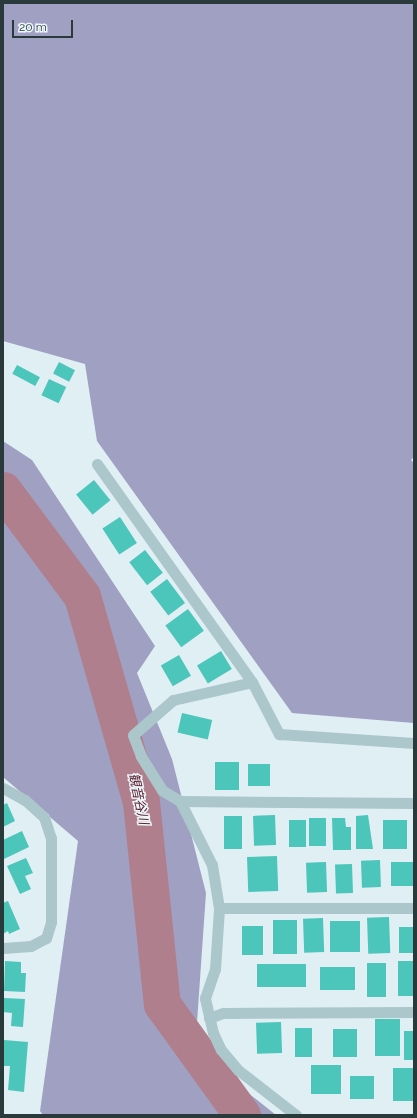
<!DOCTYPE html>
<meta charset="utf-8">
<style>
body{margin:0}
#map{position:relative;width:417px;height:1118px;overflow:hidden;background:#e0eff3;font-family:Raleway,"Noto Sans JP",sans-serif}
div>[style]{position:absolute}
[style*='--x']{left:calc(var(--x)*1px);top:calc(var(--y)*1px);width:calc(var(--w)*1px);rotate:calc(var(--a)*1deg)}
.green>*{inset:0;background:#a0a0c2}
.river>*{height:37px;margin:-18.5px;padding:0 18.5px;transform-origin:18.5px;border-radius:18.5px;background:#b07f8d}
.building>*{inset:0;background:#4cc5bb;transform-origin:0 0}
.minor>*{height:11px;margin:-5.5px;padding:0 5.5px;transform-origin:5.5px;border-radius:5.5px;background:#abc7cb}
span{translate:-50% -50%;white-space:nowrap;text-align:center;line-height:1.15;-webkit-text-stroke:3px #edf7fa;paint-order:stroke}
.water-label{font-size:13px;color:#5b202f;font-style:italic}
.frame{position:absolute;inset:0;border:4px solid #2a3939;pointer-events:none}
.scale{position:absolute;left:12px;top:20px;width:61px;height:18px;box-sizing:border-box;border:2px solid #2a3939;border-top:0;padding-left:5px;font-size:12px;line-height:14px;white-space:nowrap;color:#2a3939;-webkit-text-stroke:3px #edf7fa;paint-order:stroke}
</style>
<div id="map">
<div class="green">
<i style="clip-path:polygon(3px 3px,414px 3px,414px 457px,411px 460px,414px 463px,414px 723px,292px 713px,97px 441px,85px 364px,3px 341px)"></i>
<i style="clip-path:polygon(3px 441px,32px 460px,155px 646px,137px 673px,172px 759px,206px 893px,195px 1051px,276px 1115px,43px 1115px,40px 1111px,78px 841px,3px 777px)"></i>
</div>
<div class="river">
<i style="--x:3;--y:490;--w:132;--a:53.3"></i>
<i style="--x:82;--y:596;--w:214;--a:74"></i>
<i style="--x:141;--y:802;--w:203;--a:84.1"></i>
<i style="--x:162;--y:1004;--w:137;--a:54.2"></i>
</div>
<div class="building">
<i style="left:59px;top:362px;width:18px;height:13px;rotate:27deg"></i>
<i style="left:17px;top:365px;width:26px;height:10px;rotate:28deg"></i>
<i style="left:49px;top:379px;width:19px;height:18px;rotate:25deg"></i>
<i style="left:94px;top:480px;width:26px;height:23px;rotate:51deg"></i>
<i style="left:120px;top:517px;width:31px;height:21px;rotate:57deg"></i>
<i style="left:145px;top:550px;width:29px;height:20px;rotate:52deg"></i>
<i style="left:167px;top:579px;width:30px;height:21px;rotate:53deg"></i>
<i style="left:188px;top:609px;width:27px;height:28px;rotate:54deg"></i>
<i style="left:221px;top:651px;width:21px;height:28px;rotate:59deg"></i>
<i style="left:179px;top:655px;width:24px;height:21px;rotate:60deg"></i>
<i style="left:182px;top:713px;width:31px;height:20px;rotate:13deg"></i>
<i style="left:239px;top:762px;width:28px;height:24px;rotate:90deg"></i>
<i style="left:248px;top:764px;width:22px;height:22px"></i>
<i style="clip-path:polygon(7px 803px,15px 821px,3px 827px,3px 805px)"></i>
<i style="left:275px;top:815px;width:30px;height:22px;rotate:88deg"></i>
<i style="clip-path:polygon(368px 815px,373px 849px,356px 849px,356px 816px)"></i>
<i style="left:224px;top:816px;width:18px;height:33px"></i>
<i style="left:309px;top:818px;width:17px;height:28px"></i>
<i style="clip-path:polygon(332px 818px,345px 818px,346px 827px,351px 827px,351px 850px,333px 850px)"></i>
<i style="left:289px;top:820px;width:17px;height:27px"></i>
<i style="left:383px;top:820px;width:24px;height:29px"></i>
<i style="clip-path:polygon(22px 831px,29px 847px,4px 859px,3px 840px)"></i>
<i style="left:277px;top:856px;width:35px;height:30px;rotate:88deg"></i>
<i style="clip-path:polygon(26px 858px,33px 873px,25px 876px,31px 889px,20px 894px,7px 866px)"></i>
<i style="left:380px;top:860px;width:27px;height:19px;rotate:88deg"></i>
<i style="left:326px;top:862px;width:30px;height:20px;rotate:88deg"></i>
<i style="left:391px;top:862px;width:23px;height:24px"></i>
<i style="left:352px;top:864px;width:29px;height:17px;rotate:88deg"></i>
<i style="clip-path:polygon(8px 901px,20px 929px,9px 934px,8px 931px,3px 934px,3px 903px)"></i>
<i style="left:389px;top:917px;width:36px;height:22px;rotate:88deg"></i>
<i style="left:323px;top:918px;width:34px;height:20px;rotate:88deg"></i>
<i style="left:273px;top:920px;width:24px;height:34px"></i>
<i style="left:330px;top:921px;width:30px;height:31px"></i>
<i style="left:263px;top:926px;width:29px;height:21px;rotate:90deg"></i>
<i style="left:399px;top:927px;width:15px;height:26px"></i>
<i style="clip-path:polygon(5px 961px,21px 962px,21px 973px,26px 973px,25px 992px,4px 991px)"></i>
<i style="left:398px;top:961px;width:16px;height:35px"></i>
<i style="left:367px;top:963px;width:19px;height:34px"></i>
<i style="left:306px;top:964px;width:23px;height:49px;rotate:90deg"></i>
<i style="left:355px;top:967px;width:23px;height:35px;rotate:90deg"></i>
<i style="clip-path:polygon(4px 998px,25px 999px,23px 1027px,11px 1026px,12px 1013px,3px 1012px)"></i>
<i style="left:375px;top:1019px;width:25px;height:37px"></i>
<i style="left:281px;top:1022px;width:31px;height:25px;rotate:88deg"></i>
<i style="left:295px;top:1028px;width:17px;height:29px"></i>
<i style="left:357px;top:1029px;width:28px;height:24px;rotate:90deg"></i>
<i style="left:404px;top:1031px;width:10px;height:29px"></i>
<i style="clip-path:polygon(4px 1040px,28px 1042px,24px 1092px,8px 1090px,10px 1066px,3px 1066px)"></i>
<i style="left:341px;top:1065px;width:29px;height:30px;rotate:90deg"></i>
<i style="left:414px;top:1068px;width:33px;height:21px;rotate:90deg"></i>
<i style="left:374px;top:1076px;width:23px;height:24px;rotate:90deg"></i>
</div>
<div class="minor">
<i style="--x:97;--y:464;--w:267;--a:54.6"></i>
<i style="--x:252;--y:682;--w:59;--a:62.6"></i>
<i style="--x:279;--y:734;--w:135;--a:3.8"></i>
<i style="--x:3;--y:788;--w:25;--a:29"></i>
<i style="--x:25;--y:800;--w:25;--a:42"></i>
<i style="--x:44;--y:817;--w:22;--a:72"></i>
<i style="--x:51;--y:838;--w:84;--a:90"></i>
<i style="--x:51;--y:922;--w:17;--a:107"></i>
<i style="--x:46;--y:938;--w:17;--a:152"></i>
<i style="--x:31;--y:946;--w:28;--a:176"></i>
<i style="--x:180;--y:801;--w:21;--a:-149"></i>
<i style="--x:162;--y:790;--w:40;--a:-122"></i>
<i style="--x:141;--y:756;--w:22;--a:-111"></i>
<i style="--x:133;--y:735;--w:53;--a:-41.2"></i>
<i style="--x:173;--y:700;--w:81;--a:-12.8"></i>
<i style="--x:219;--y:908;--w:195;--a:0"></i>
<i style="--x:209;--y:1018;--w:15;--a:-20"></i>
<i style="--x:223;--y:1013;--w:191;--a:-0.3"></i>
<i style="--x:296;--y:1115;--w:73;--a:-142.2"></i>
<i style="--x:238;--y:1070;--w:26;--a:-130"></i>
<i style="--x:221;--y:1050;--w:19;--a:-115"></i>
<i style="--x:213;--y:1033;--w:36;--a:-103"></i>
<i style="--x:205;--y:998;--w:31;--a:-71"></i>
<i style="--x:215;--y:969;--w:61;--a:-86.2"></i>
<i style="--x:219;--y:908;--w:44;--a:-99.2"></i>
<i style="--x:212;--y:865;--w:72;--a:-116.6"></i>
<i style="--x:180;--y:801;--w:234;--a:0.5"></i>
</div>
<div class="water-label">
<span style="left:138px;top:799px;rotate:78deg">観音谷川</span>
</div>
<div class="frame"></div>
<div class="scale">20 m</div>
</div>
